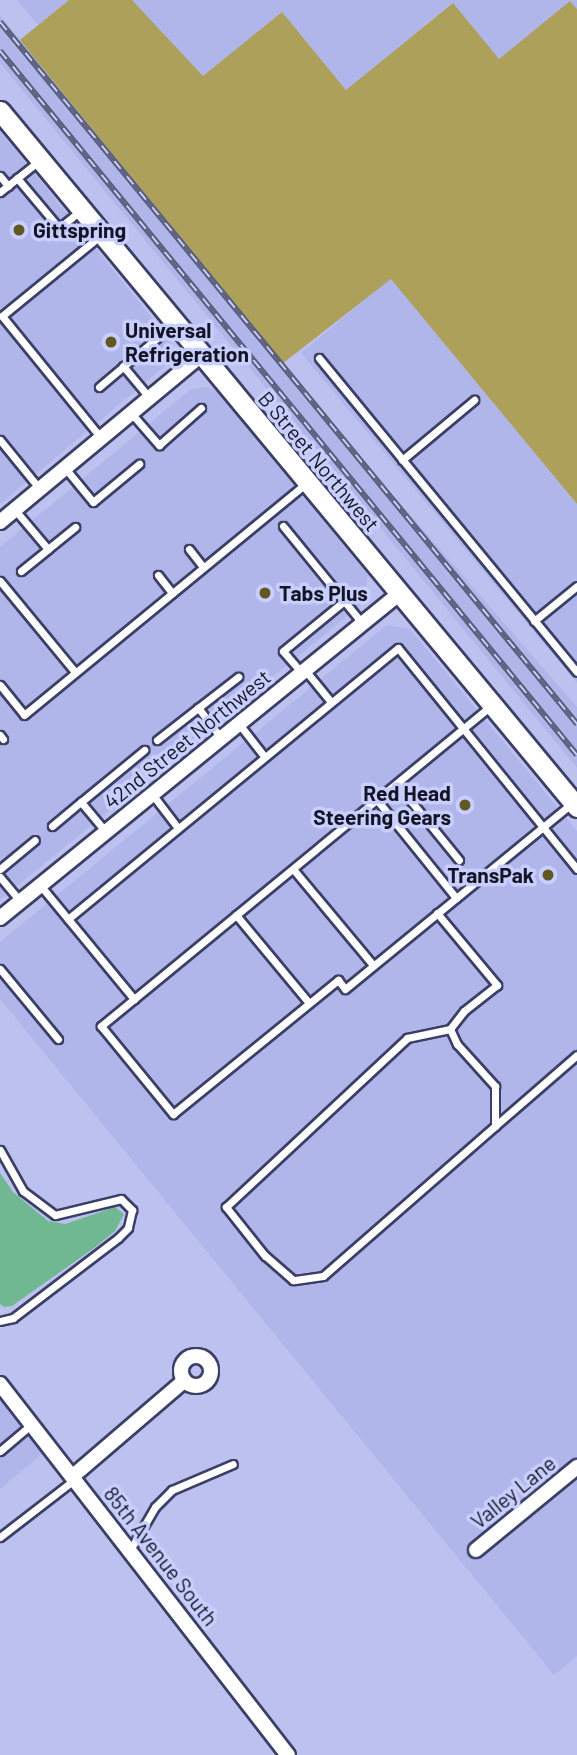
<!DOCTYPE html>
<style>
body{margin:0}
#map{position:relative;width:577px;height:1755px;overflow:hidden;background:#bcc1ef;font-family:Barlow,sans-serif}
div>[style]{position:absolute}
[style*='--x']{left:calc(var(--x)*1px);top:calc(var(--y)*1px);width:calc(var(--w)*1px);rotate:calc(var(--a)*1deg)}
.built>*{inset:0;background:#b0b6ea}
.green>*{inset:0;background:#ada05a}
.water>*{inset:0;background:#70b891}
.roads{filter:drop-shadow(2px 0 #3c3f65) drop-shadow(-2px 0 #3c3f65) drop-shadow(0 2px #3c3f65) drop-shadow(0 -2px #3c3f65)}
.lane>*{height:7px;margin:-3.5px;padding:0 3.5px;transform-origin:3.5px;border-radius:3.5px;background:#fff}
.street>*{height:14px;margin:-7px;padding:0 7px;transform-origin:7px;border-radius:7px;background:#fff}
.street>.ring{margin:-7px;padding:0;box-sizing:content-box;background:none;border:14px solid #fff;border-radius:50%}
.secondary>*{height:19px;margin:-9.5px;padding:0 9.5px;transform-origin:9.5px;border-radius:9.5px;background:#fff}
.rail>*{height:6px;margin-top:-3px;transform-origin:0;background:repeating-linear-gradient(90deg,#c8cefd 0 10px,#5a5d7a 0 20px);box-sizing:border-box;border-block:2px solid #5a5d7a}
.dots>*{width:19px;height:19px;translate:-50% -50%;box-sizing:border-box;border:4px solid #c8cefd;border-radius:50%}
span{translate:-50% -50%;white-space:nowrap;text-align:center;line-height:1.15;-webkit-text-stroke:7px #c8cefd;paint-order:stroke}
.poi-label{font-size:21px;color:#131424;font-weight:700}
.left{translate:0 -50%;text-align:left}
.right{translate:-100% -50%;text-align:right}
.street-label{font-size:21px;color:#131424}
</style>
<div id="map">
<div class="built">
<i style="clip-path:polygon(17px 0,69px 0,38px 25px)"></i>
<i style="clip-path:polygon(132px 0,577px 0,577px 9px,570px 1px,499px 60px,452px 3px,346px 90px,282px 12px,203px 76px)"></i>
<i style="clip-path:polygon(0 15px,328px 420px,577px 707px,577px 768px,0 63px)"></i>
<i style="clip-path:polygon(0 131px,171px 341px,172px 352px,166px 365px,0 504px)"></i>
<i style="clip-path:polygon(391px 278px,577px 504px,577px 683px,301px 353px)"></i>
<i style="clip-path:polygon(205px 387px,216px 390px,368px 575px,363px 603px,0 900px,0 547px,190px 390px)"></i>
<i style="clip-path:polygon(387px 625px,410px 629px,577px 831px,577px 1656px,554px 1675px,0 999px,0 942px)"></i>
<i style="clip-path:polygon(0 1397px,44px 1452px,0 1489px)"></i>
</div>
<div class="green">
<i style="clip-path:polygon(69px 0,132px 0,203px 76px,282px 12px,346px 90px,453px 3px,499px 59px,570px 1px,577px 9px,577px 504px,391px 279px,282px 364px,20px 40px)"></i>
</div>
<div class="water">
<i style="clip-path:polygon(0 1173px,13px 1192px,48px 1221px,65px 1224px,115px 1207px,124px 1214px,115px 1231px,94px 1248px,12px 1306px,4px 1307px,0 1304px)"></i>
</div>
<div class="roads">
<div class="lane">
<i style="--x:0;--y:176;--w:13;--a:51"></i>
<i style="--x:17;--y:178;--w:65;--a:50"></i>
<i style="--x:59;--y:228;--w:28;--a:-39"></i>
<i style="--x:0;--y:192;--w:51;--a:-38.7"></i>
<i style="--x:101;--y:235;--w:128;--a:140.7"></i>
<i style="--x:2;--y:316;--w:157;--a:50.9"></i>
<i style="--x:319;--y:358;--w:406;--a:50.6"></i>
<i style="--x:123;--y:366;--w:40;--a:50"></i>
<i style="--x:99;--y:387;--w:75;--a:-40.1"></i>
<i style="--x:131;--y:413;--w:43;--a:48.8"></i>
<i style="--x:159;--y:445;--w:56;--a:-41.4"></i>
<i style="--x:0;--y:440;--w:62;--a:50.9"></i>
<i style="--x:402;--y:460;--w:94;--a:-39.8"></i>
<i style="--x:65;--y:468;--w:44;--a:50.5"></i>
<i style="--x:93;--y:502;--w:60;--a:-39.6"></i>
<i style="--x:15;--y:510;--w:51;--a:49.8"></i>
<i style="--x:48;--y:549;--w:35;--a:-39"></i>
<i style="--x:283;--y:526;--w:125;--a:50.8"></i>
<i style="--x:189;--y:549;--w:23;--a:52"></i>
<i style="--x:21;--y:571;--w:35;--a:-39"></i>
<i style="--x:158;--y:575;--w:23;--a:52"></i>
<i style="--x:0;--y:581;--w:118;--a:50.5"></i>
<i style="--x:534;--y:621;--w:55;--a:-39.1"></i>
<i style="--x:305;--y:670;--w:41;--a:50.9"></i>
<i style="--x:302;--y:673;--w:29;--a:-131"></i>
<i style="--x:283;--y:651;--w:79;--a:-39.3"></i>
<i style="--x:0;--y:685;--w:38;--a:51"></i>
<i style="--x:24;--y:715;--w:364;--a:-39.4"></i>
<i style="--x:239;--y:724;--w:41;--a:52"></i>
<i style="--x:0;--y:735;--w:5;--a:53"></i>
<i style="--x:221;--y:738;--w:38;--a:-127"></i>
<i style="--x:198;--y:708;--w:51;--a:-37.8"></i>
<i style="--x:157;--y:740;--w:52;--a:-38"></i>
<i style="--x:397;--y:784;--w:98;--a:50.8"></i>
<i style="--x:152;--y:794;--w:43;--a:52.6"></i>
<i style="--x:377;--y:800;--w:126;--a:51.1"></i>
<i style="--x:52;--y:826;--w:38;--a:-40"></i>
<i style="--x:106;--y:832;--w:39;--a:-130"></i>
<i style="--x:81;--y:802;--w:82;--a:-39.5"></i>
<i style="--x:0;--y:869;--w:45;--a:-39.6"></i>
<i style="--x:293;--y:869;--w:125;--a:50.2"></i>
<i style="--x:0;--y:877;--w:31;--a:50"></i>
<i style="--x:40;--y:885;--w:148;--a:50.5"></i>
<i style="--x:134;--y:999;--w:460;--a:-39.4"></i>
<i style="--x:437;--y:913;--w:94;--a:50.2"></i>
<i style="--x:497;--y:985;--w:42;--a:141.8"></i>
<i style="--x:464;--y:1011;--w:23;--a:128"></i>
<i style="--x:450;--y:1029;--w:17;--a:65"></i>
<i style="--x:457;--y:1044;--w:57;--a:47.9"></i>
<i style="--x:495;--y:1086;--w:40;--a:90"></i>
<i style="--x:495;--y:1126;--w:228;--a:138.9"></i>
<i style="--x:323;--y:1276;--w:30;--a:172"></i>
<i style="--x:293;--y:1280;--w:37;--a:-139"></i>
<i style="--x:265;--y:1256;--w:63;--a:-128.5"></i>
<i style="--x:226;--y:1207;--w:248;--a:-43"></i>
<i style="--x:407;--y:1038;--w:44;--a:-11.8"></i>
<i style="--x:236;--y:915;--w:114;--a:50.3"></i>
<i style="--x:68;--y:919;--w:427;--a:-39.4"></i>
<i style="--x:398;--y:648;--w:284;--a:51"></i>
<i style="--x:0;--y:969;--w:91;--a:50.4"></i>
<i style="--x:134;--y:999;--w:43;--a:140.7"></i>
<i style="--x:101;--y:1026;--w:114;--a:50.7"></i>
<i style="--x:173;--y:1114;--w:213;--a:-39.1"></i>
<i style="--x:338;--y:980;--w:11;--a:52"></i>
<i style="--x:345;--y:989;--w:293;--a:-39.3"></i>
<i style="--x:495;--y:1126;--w:108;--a:-40.9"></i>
<i style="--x:0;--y:1150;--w:47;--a:60.7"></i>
<i style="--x:23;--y:1191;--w:40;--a:37"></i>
<i style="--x:55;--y:1215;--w:68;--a:-13.6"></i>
<i style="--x:121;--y:1199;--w:16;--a:45"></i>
<i style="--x:132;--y:1210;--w:18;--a:103"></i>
<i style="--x:128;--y:1228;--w:14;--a:135"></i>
<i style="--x:118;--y:1238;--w:132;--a:142.7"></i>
<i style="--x:13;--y:1318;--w:13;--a:167"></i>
<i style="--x:0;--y:1451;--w:42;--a:-40.2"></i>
<i style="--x:0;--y:1537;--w:95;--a:-37.7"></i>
<i style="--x:130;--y:1550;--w:50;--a:-59.8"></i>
<i style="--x:155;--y:1507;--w:24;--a:-45"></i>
<i style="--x:172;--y:1490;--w:66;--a:-23.1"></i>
</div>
<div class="street">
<i style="--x:0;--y:522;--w:261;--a:-39.7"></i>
<i style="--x:0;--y:918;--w:515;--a:-39.09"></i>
<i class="ring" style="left:181px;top:1356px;width:16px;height:16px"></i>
<i style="--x:0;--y:1384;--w:470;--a:52.2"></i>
<i style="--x:73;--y:1476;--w:146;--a:-40.6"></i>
<i style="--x:476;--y:1550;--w:131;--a:-39.4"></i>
</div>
<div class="secondary">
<i style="--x:0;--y:111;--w:904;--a:50.34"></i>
</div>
</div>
<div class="rail">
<i style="--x:0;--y:22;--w:909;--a:50.58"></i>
<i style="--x:0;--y:51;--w:910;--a:50.66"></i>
</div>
<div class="dots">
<i style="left:19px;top:230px;background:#605723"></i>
<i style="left:111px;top:342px;background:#605723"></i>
<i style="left:265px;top:593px;background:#605723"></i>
<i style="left:465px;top:805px;background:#605723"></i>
<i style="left:548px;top:875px;background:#605723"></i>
</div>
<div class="poi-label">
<span class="left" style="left:33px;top:230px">Gittspring</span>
<span class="left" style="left:125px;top:342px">Universal<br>Refrigeration</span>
<span class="left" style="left:279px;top:593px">Tabs Plus</span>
<span class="right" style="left:451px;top:805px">Red Head<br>Steering Gears</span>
<span class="right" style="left:534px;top:875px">TransPak</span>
</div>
<div class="street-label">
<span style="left:319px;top:461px;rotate:50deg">B Street Northwest</span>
<span style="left:187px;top:739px;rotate:-39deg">42nd Street Northwest</span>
<span style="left:513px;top:1492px;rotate:-39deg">Valley Lane</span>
<span style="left:161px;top:1556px;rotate:52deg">85th Avenue South</span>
</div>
</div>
